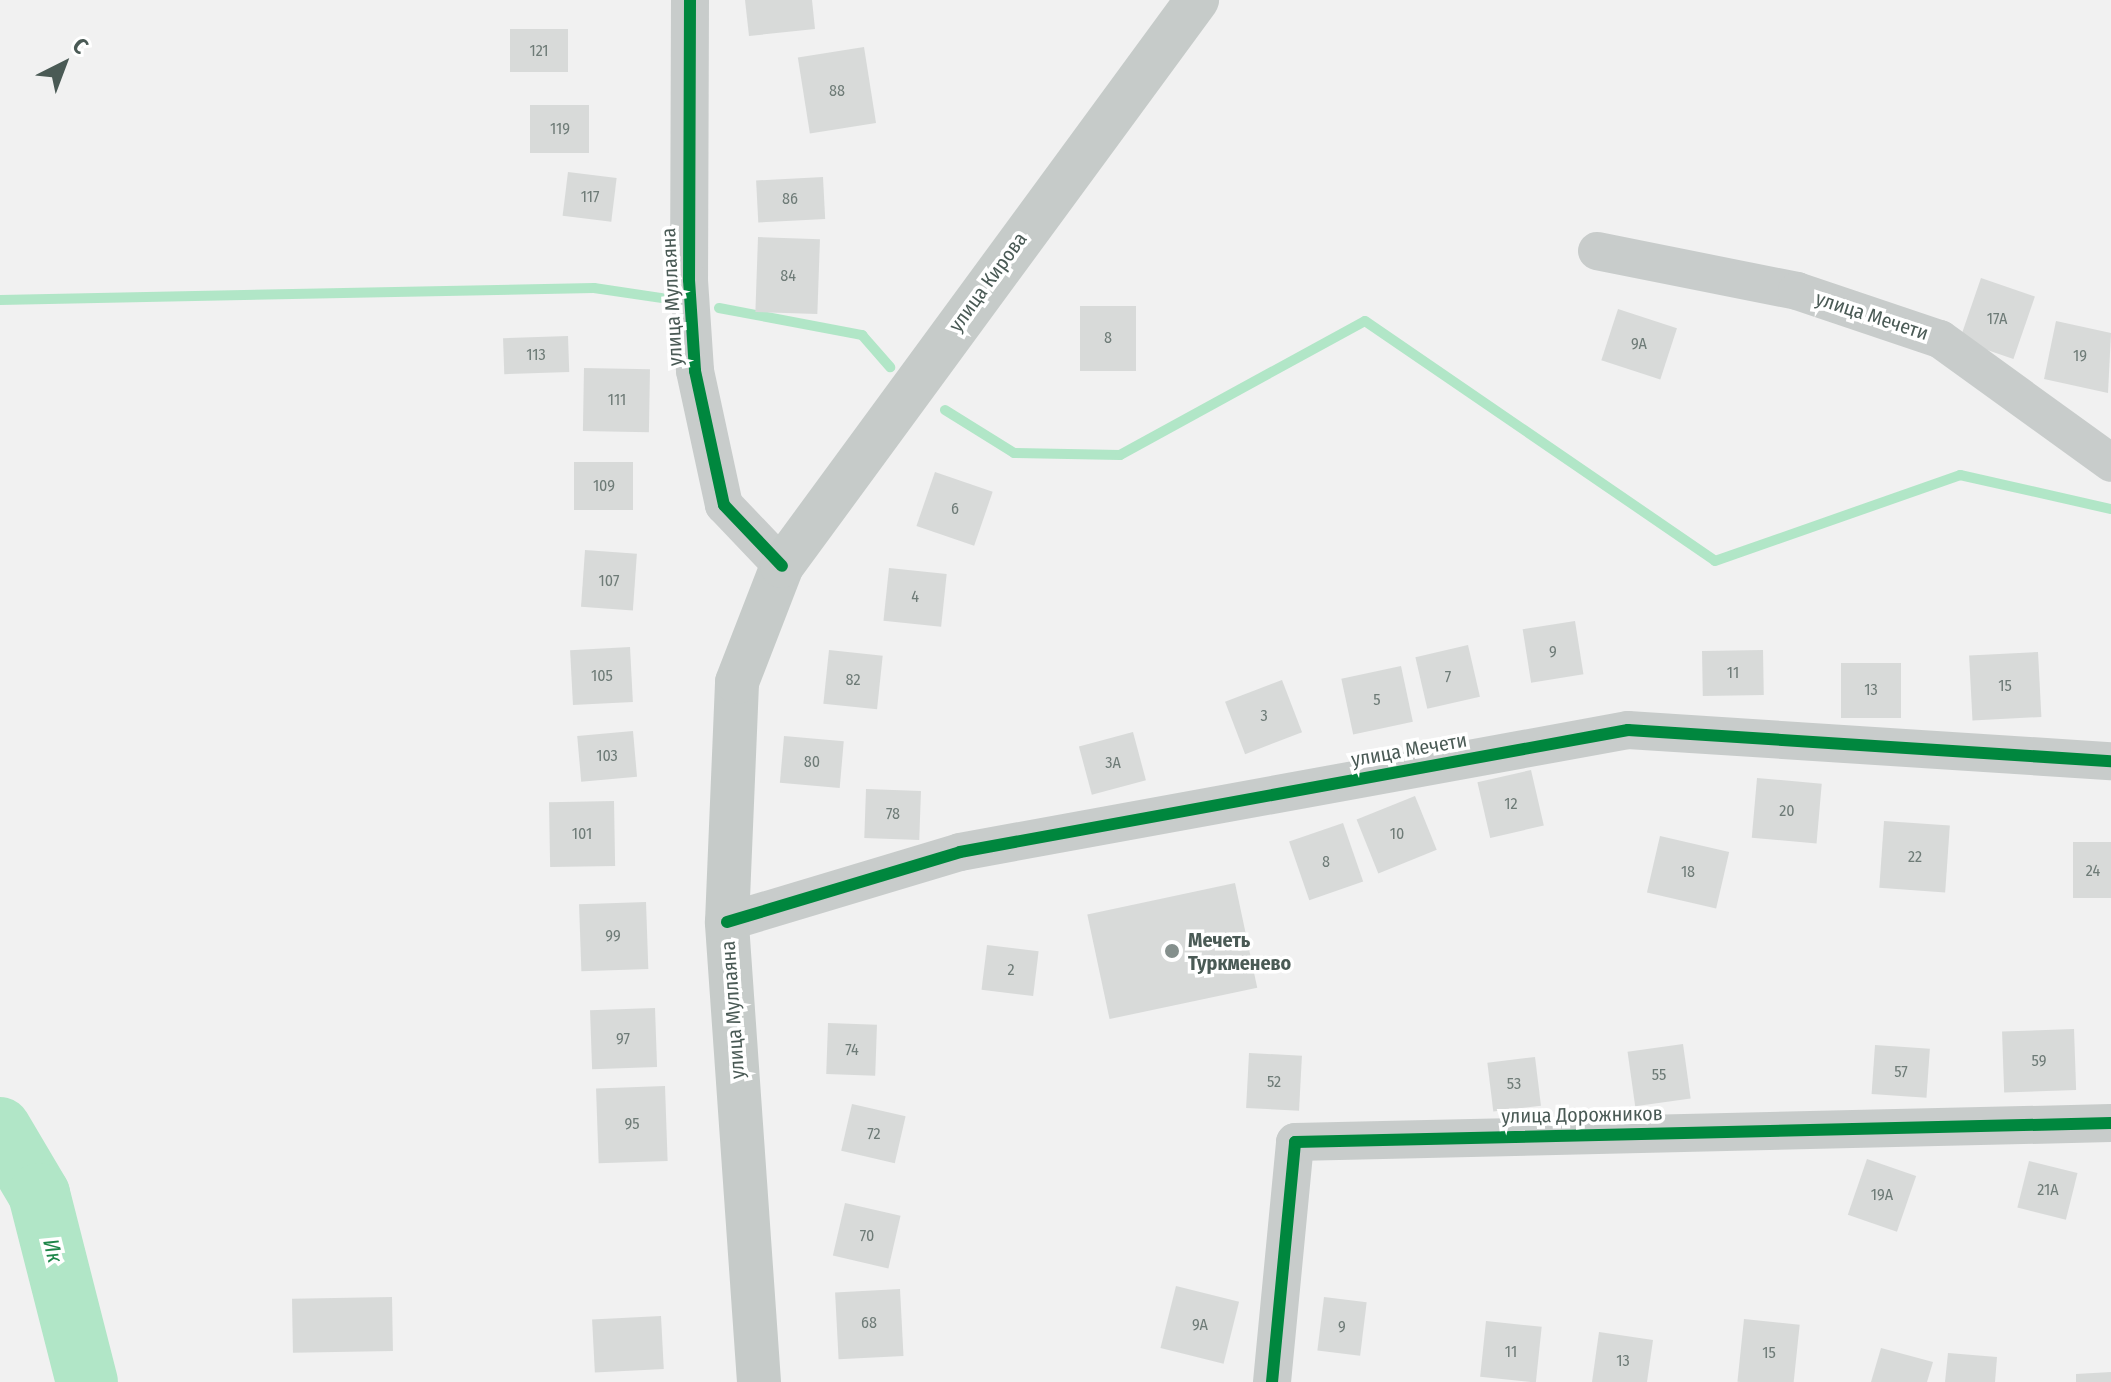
<!DOCTYPE html>
<meta charset="utf-8">
<style>
body{margin:0}
#map{position:relative;width:2111px;height:1382px;overflow:hidden;background:#f1f1f1;font-family:"Fira Sans Condensed",sans-serif}
div>[style]{position:absolute}
[style*='--x']{left:calc(var(--x)*1px);top:calc(var(--y)*1px);width:calc(var(--w)*1px);rotate:calc(var(--a)*1deg)}
.stream>*{height:10px;margin:-5px;padding:0 5px;transform-origin:5px;border-radius:5px;background:#b1e6c7}
.river>*{height:62px;margin:-31px;padding:0 31px;transform-origin:31px;border-radius:31px;background:#b1e6c7}
.building>*{inset:0;background:#d8dad9;transform-origin:0 0}
.minor>*{height:38px;margin:-19px;padding:0 19px;transform-origin:19px;border-radius:19px;background:#c8cccb}
.major>*{height:44px;margin:-22px;padding:0 22px;transform-origin:22px;border-radius:22px;background:#c6cbc9}
.cycleway>*{height:12px;margin:-6px;padding:0 6px;transform-origin:6px;border-radius:6px;background:#00873e}
.dots>*{width:22px;height:22px;translate:-50% -50%;box-sizing:border-box;border:4px solid #fff;border-radius:50%}
span{translate:-50% -50%;white-space:nowrap;text-align:center;line-height:1.15;-webkit-text-stroke:7px #fff;paint-order:stroke}
.number-label{font-size:16px;color:#6e7b77}
.number-label span{-webkit-text-stroke-width:0}
.street-label{font-size:20px;color:#4a5a55}
.poi-label{font-size:20px;color:#4a5a55;font-weight:700}
.left{translate:0 -50%;text-align:left}
.water-label{font-size:22px;color:#1d8548;font-style:italic}
.north{position:absolute;left:24px;top:24px;width:80px;height:80px;-webkit-text-stroke:6px #fff;paint-order:stroke;rotate:42deg;font-size:22px;font-weight:700;line-height:32px;text-align:center;color:#4a5a55}
.north::after{content:'';display:block;margin:auto;width:28px;height:36px;background:#4a5a55;clip-path:polygon(50% 0,100% 100%,50% 72%,0 100%)}
</style>
<div id="map">
<div class="stream">
<i style="--x:0;--y:300;--w:594;--a:-1.16"></i>
<i style="--x:594;--y:288;--w:69;--a:8.4"></i>
<i style="--x:719;--y:308;--w:146;--a:10.7"></i>
<i style="--x:862;--y:335;--w:43;--a:48.8"></i>
<i style="--x:945;--y:410;--w:81;--a:31.9"></i>
<i style="--x:1014;--y:453;--w:106;--a:1.1"></i>
<i style="--x:1120;--y:455;--w:279;--a:-28.7"></i>
<i style="--x:1365;--y:321;--w:424;--a:34.4"></i>
<i style="--x:1715;--y:561;--w:260;--a:-19.3"></i>
<i style="--x:1960;--y:475;--w:155;--a:12.7"></i>
</div>
<div class="river">
<i style="--x:0;--y:1128;--w:77;--a:59.4"></i>
<i style="--x:39;--y:1194;--w:194;--a:75.7"></i>
</div>
<div class="building">
<i style="clip-path:polygon(745px 0,812px 0,815px 29px,749px 36px)"></i>
<i style="left:510px;top:29px;width:58px;height:43px"></i>
<i style="left:864px;top:47px;width:77px;height:67px;rotate:81deg"></i>
<i style="left:589px;top:105px;width:48px;height:59px;rotate:90deg"></i>
<i style="left:568px;top:172px;width:49px;height:44px;rotate:7deg"></i>
<i style="left:823px;top:177px;width:42px;height:67px;rotate:87deg"></i>
<i style="left:758px;top:237px;width:62px;height:75px;rotate:2deg"></i>
<i style="left:1981px;top:278px;width:57px;height:66px;rotate:19deg"></i>
<i style="left:1080px;top:306px;width:56px;height:65px"></i>
<i style="left:1618px;top:309px;width:62px;height:54px;rotate:18deg"></i>
<i style="clip-path:polygon(2056px 321px,2111px 333px,2108px 393px,2044px 379px)"></i>
<i style="left:568px;top:336px;width:36px;height:65px;rotate:88deg"></i>
<i style="left:584px;top:368px;width:66px;height:63px;rotate:1deg"></i>
<i style="left:633px;top:462px;width:48px;height:59px;rotate:90deg"></i>
<i style="left:935px;top:472px;width:61px;height:57px;rotate:19deg"></i>
<i style="left:585px;top:550px;width:52px;height:57px;rotate:4deg"></i>
<i style="left:889px;top:568px;width:58px;height:53px;rotate:6deg"></i>
<i style="left:1575px;top:621px;width:54px;height:53px;rotate:81deg"></i>
<i style="left:1468px;top:645px;width:53px;height:54px;rotate:77deg"></i>
<i style="left:630px;top:647px;width:55px;height:60px;rotate:87deg"></i>
<i style="left:829px;top:650px;width:54px;height:54px;rotate:6deg"></i>
<i style="left:1763px;top:650px;width:45px;height:61px;rotate:89deg"></i>
<i style="left:2038px;top:652px;width:65px;height:69px;rotate:87deg"></i>
<i style="left:1841px;top:663px;width:60px;height:55px"></i>
<i style="left:1401px;top:666px;width:57px;height:61px;rotate:78deg"></i>
<i style="left:1282px;top:680px;width:56px;height:61px;rotate:69deg"></i>
<i style="left:633px;top:731px;width:46px;height:56px;rotate:85deg"></i>
<i style="left:1133px;top:732px;width:50px;height:56px;rotate:75deg"></i>
<i style="left:784px;top:736px;width:60px;height:47px;rotate:5deg"></i>
<i style="left:1531px;top:770px;width:57px;height:55px;rotate:77deg"></i>
<i style="left:1757px;top:778px;width:65px;height:60px;rotate:5deg"></i>
<i style="left:866px;top:789px;width:55px;height:49px;rotate:2deg"></i>
<i style="left:1415px;top:796px;width:58px;height:63px;rotate:68deg"></i>
<i style="left:614px;top:801px;width:65px;height:65px;rotate:89deg"></i>
<i style="left:1884px;top:821px;width:66px;height:67px;rotate:4deg"></i>
<i style="left:1343px;top:823px;width:62px;height:57px;rotate:71deg"></i>
<i style="left:1660px;top:836px;width:71px;height:58px;rotate:13deg"></i>
<i style="left:2111px;top:842px;width:56px;height:38px;rotate:90deg"></i>
<i style="left:1235px;top:883px;width:107px;height:151px;rotate:78deg"></i>
<i style="left:646px;top:902px;width:67px;height:67px;rotate:88deg"></i>
<i style="left:987px;top:945px;width:52px;height:45px;rotate:7deg"></i>
<i style="left:655px;top:1008px;width:59px;height:65px;rotate:88deg"></i>
<i style="left:828px;top:1023px;width:49px;height:51px;rotate:2deg"></i>
<i style="left:2074px;top:1029px;width:61px;height:72px;rotate:88deg"></i>
<i style="left:1683px;top:1044px;width:55px;height:56px;rotate:82deg"></i>
<i style="left:1875px;top:1045px;width:55px;height:49px;rotate:4deg"></i>
<i style="left:1249px;top:1053px;width:53px;height:55px;rotate:3deg"></i>
<i style="left:1535px;top:1057px;width:49px;height:48px;rotate:83deg"></i>
<i style="left:665px;top:1086px;width:75px;height:69px;rotate:88deg"></i>
<i style="left:852px;top:1104px;width:55px;height:48px;rotate:13deg"></i>
<i style="left:1867px;top:1159px;width:52px;height:59px;rotate:19deg"></i>
<i style="left:2029px;top:1161px;width:50px;height:48px;rotate:14deg"></i>
<i style="left:845px;top:1203px;width:57px;height:54px;rotate:13deg"></i>
<i style="left:1176px;top:1286px;width:65px;height:64px;rotate:14deg"></i>
<i style="left:900px;top:1289px;width:67px;height:65px;rotate:87deg"></i>
<i style="left:392px;top:1297px;width:54px;height:100px;rotate:89deg"></i>
<i style="left:1324px;top:1297px;width:43px;height:54px;rotate:7deg"></i>
<i style="left:661px;top:1316px;width:53px;height:69px;rotate:87deg"></i>
<i style="left:1744px;top:1319px;width:56px;height:63px;rotate:6deg"></i>
<i style="left:1486px;top:1321px;width:56px;height:56px;rotate:6deg"></i>
<i style="clip-path:polygon(1599px 1332px,1653px 1340px,1647px 1382px,1592px 1382px)"></i>
<i style="clip-path:polygon(1881px 1348px,1933px 1362px,1927px 1382px,1871px 1382px)"></i>
<i style="clip-path:polygon(1948px 1353px,1997px 1357px,1995px 1382px,1945px 1382px)"></i>
<i style="clip-path:polygon(2111px 1372px,2111px 1382px,2076px 1382px,2076px 1374px)"></i>
</div>
<div class="minor">
<i style="--x:690;--y:0;--w:280;--a:90.2"></i>
<i style="--x:689;--y:280;--w:91;--a:86.2"></i>
<i style="--x:695;--y:371;--w:137;--a:77.8"></i>
<i style="--x:724;--y:505;--w:84;--a:46.4"></i>
<i style="--x:1597;--y:251;--w:204;--a:11.3"></i>
<i style="--x:1797;--y:291;--w:151;--a:18.6"></i>
<i style="--x:1940;--y:339;--w:211;--a:35.9"></i>
<i style="--x:727;--y:922;--w:243;--a:-16.7"></i>
<i style="--x:960;--y:852;--w:679;--a:-10.35"></i>
<i style="--x:1628;--y:730;--w:484;--a:3.7"></i>
<i style="--x:1272;--y:1382;--w:241;--a:-84.5"></i>
<i style="--x:1295;--y:1142;--w:816;--a:-1.33"></i>
</div>
<div class="major">
<i style="--x:759;--y:1382;--w:461;--a:-94"></i>
<i style="--x:727;--y:922;--w:240;--a:-87.6"></i>
<i style="--x:737;--y:682;--w:124;--a:-68.8"></i>
<i style="--x:782;--y:566;--w:702;--a:-53.75"></i>
</div>
<div class="cycleway">
<i style="--x:690;--y:0;--w:280;--a:90.2"></i>
<i style="--x:689;--y:280;--w:91;--a:86.2"></i>
<i style="--x:695;--y:371;--w:137;--a:77.8"></i>
<i style="--x:724;--y:505;--w:84;--a:46.4"></i>
<i style="--x:727;--y:922;--w:243;--a:-16.7"></i>
<i style="--x:960;--y:852;--w:679;--a:-10.35"></i>
<i style="--x:1628;--y:730;--w:484;--a:3.7"></i>
<i style="--x:1272;--y:1382;--w:241;--a:-84.5"></i>
<i style="--x:1295;--y:1142;--w:816;--a:-1.33"></i>
</div>
<div class="dots">
<i style="left:1172px;top:951px;background:#848f8c"></i>
</div>
<div class="number-label">
<span style="left:539px;top:51px">121</span>
<span style="left:837px;top:91px">88</span>
<span style="left:560px;top:129px">119</span>
<span style="left:590px;top:197px">117</span>
<span style="left:790px;top:199px">86</span>
<span style="left:788px;top:276px">84</span>
<span style="left:1997px;top:319px">17А</span>
<span style="left:1108px;top:338px">8</span>
<span style="left:1639px;top:344px">9А</span>
<span style="left:536px;top:355px">113</span>
<span style="left:2080px;top:356px">19</span>
<span style="left:617px;top:400px">111</span>
<span style="left:604px;top:486px">109</span>
<span style="left:955px;top:509px">6</span>
<span style="left:609px;top:581px">107</span>
<span style="left:915px;top:597px">4</span>
<span style="left:1553px;top:652px">9</span>
<span style="left:1733px;top:673px">11</span>
<span style="left:602px;top:676px">105</span>
<span style="left:1448px;top:677px">7</span>
<span style="left:853px;top:680px">82</span>
<span style="left:2005px;top:686px">15</span>
<span style="left:1871px;top:690px">13</span>
<span style="left:1377px;top:700px">5</span>
<span style="left:1264px;top:716px">3</span>
<span style="left:607px;top:756px">103</span>
<span style="left:812px;top:762px">80</span>
<span style="left:1113px;top:763px">3А</span>
<span style="left:1511px;top:804px">12</span>
<span style="left:1787px;top:811px">20</span>
<span style="left:893px;top:814px">78</span>
<span style="left:582px;top:834px">101</span>
<span style="left:1397px;top:834px">10</span>
<span style="left:1915px;top:857px">22</span>
<span style="left:1326px;top:862px">8</span>
<span style="left:2093px;top:871px">24</span>
<span style="left:1688px;top:872px">18</span>
<span style="left:613px;top:936px">99</span>
<span style="left:1011px;top:970px">2</span>
<span style="left:623px;top:1039px">97</span>
<span style="left:852px;top:1050px">74</span>
<span style="left:2039px;top:1061px">59</span>
<span style="left:1901px;top:1072px">57</span>
<span style="left:1659px;top:1075px">55</span>
<span style="left:1274px;top:1082px">52</span>
<span style="left:1514px;top:1084px">53</span>
<span style="left:632px;top:1124px">95</span>
<span style="left:874px;top:1134px">72</span>
<span style="left:2048px;top:1190px">21А</span>
<span style="left:1882px;top:1195px">19А</span>
<span style="left:867px;top:1236px">70</span>
<span style="left:869px;top:1323px">68</span>
<span style="left:1200px;top:1325px">9А</span>
<span style="left:1342px;top:1327px">9</span>
<span style="left:1511px;top:1352px">11</span>
<span style="left:1769px;top:1353px">15</span>
<span style="left:1623px;top:1361px">13</span>
</div>
<div class="street-label">
<span style="left:988px;top:282px;rotate:-54deg">улица Кирова</span>
<span style="left:672px;top:297px;rotate:-93deg">улица Муллаяна</span>
<span style="left:1872px;top:316px;rotate:18deg">улица Мечети</span>
<span style="left:1409px;top:750px;rotate:-10deg">улица Мечети</span>
<span style="left:733px;top:1010px;rotate:-94deg">улица Муллаяна</span>
<span style="left:1582px;top:1115px;rotate:-1deg">улица Дорожников</span>
</div>
<div class="poi-label">
<span class="left" style="left:1188px;top:952px">Мечеть<br>Туркменево</span>
</div>
<div class="water-label">
<span style="left:53px;top:1251px;rotate:76deg">Ик</span>
</div>
<div class="north">С</div>
</div>
